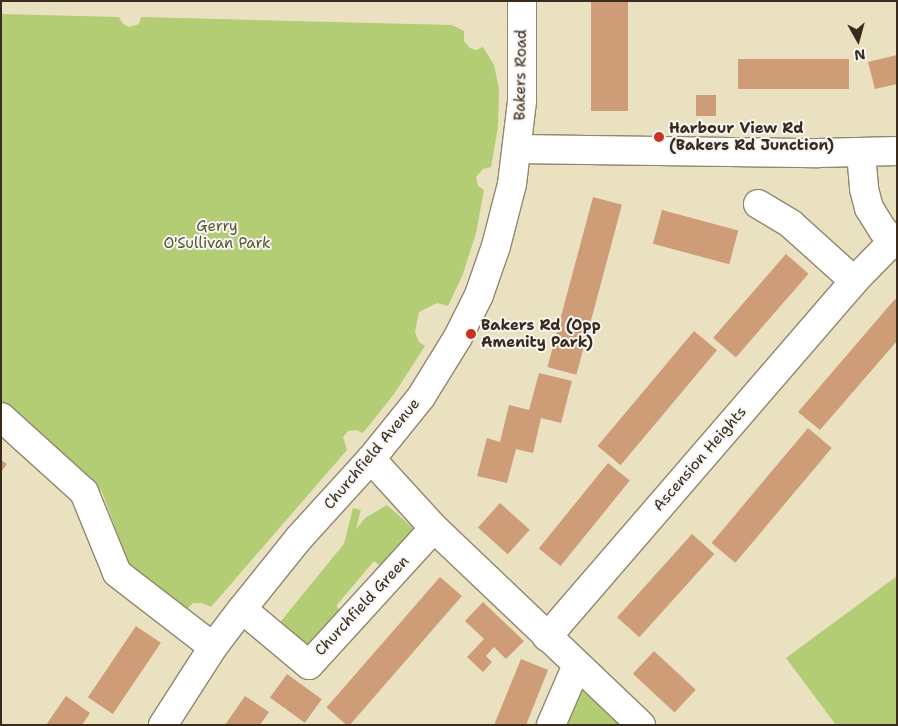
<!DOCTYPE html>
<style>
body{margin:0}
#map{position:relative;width:898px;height:726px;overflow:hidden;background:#eae1c0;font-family:"Shantell Sans",sans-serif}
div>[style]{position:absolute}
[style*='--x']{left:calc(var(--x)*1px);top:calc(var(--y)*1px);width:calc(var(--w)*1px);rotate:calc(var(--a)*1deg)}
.green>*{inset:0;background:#b2cd73;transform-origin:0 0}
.building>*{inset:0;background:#ce9d78;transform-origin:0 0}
.roads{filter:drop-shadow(1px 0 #92866f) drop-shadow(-1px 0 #92866f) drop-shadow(0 1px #92866f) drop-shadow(0 -1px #92866f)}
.minor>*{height:28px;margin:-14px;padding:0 14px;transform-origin:14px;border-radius:14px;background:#fff}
.dots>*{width:14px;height:14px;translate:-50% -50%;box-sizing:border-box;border:2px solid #f6f6f2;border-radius:50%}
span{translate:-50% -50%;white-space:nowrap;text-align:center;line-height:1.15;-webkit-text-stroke:4px #f6f6f2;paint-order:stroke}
.street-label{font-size:15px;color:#3b2a1e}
.poi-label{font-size:15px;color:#3b2a1e;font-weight:700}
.left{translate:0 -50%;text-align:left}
.park-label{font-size:15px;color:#595333}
.frame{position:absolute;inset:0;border:2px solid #3b2a1e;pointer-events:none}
.north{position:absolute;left:833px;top:15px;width:50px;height:50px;-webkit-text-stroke:4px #f6f6f2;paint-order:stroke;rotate:173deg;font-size:14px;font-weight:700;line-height:20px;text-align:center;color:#3b2a1e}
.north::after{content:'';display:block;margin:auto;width:18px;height:22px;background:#3b2a1e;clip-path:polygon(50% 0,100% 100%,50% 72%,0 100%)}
</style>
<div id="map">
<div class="green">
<i style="clip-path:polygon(1px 14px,119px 17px,123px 24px,129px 27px,139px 24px,141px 17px,452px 25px,464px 31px,464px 41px,470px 48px,476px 50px,483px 47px,494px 65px,499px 89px,498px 127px,491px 167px,483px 169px,476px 177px,478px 186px,484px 190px,476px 233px,463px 274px,448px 306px,437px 303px,419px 312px,415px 332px,419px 342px,425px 346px,394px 394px,363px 433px,356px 430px,348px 431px,343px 437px,347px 450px,211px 607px,202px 603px,193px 603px,185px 611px,131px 570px,102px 492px,1px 402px)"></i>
<i style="clip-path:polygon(387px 505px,413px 528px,412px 536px,385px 570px,374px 561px,336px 606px,346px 616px,311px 654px,277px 626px,365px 518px)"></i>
<i style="left:353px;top:508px;width:8px;height:120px;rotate:14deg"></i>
<i style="clip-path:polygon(897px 576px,897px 725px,836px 725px,786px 658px)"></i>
<i style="clip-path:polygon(583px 689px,626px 725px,562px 725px,579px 690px)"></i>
</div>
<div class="building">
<i style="left:591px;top:2px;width:37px;height:109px"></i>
<i style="clip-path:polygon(897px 55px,897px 84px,875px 89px,868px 62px)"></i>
<i style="left:849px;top:59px;width:30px;height:111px;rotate:90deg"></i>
<i style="left:696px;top:95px;width:20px;height:21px"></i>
<i style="left:593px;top:197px;width:30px;height:176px;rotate:15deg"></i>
<i style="left:662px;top:210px;width:79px;height:35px;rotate:15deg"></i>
<i style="left:786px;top:254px;width:30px;height:111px;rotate:41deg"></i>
<i style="clip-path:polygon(895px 299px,897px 301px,897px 341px,820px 430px,798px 412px)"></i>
<i style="left:694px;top:331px;width:30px;height:150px;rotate:40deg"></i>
<i style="clip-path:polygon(539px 373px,572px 381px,561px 423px,541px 418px,533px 453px,516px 449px,507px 483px,477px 476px,487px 438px,500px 442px,509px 405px,529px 410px)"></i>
<i style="left:808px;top:428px;width:31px;height:150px;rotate:40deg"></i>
<i style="clip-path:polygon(1px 460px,7px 464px,1px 472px)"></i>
<i style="left:608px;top:463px;width:28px;height:110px;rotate:39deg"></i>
<i style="left:500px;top:503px;width:40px;height:33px;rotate:42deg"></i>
<i style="left:692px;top:534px;width:30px;height:112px;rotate:42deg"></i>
<i style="left:440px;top:577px;width:29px;height:173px;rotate:41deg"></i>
<i style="clip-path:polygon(483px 602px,524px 641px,506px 659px,494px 647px,486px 656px,492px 662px,483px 672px,467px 657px,484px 639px,465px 621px)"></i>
<i style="left:136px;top:626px;width:30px;height:86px;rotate:34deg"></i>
<i style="left:654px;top:651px;width:57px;height:31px;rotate:43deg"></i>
<i style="clip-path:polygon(521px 659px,548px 670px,526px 725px,494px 725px)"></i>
<i style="left:287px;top:674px;width:43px;height:29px;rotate:36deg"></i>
<i style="clip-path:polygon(66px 696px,90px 713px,82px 725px,46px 725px)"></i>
<i style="clip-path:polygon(245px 696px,269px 712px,260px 725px,225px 725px)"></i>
</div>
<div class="roads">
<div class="minor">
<i style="--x:517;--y:149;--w:301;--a:0.8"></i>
<i style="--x:818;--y:153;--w:79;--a:-1.5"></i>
<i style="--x:861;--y:153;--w:36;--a:85"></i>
<i style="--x:864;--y:189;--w:20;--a:75"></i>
<i style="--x:869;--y:208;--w:26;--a:58"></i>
<i style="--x:883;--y:230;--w:21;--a:47"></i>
<i style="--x:758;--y:204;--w:39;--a:31"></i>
<i style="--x:791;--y:224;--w:85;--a:42.1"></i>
<i style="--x:1;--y:417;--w:112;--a:42.1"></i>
<i style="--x:84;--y:492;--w:87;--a:67.8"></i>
<i style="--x:117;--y:573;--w:121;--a:37.6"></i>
<i style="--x:371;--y:459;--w:93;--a:47.6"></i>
<i style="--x:434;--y:528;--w:286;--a:43.6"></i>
<i style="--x:242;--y:609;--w:87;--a:39.9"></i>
<i style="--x:309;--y:665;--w:185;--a:-47.6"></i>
<i style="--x:547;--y:637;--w:470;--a:-49.2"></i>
<i style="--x:854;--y:281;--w:56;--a:-45.7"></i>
<i style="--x:163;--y:725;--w:93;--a:-57.3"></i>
<i style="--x:213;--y:647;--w:48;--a:-52.7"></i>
<i style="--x:242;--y:609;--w:91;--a:-51.2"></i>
<i style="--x:299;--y:538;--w:107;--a:-47.7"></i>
<i style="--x:371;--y:459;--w:80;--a:-51.1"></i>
<i style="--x:421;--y:397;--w:70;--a:-58.3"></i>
<i style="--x:458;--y:337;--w:47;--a:-63.4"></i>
<i style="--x:479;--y:295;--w:52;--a:-70.9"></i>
<i style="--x:496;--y:246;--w:64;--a:-75.5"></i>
<i style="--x:512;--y:184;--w:84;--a:-83.1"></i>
<i style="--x:522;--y:101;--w:100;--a:-90"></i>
<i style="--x:551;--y:725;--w:65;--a:-66.6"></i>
</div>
</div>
<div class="dots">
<i style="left:659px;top:137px;background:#c8321e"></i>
<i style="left:471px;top:334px;background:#c8321e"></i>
</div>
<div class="street-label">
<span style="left:521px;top:75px;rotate:-89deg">Bakers Road</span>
<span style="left:372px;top:454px;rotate:-50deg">Churchfield Avenue</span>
<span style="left:700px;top:459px;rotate:-49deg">Ascension Heights</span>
<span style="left:362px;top:606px;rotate:-47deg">Churchfield Green</span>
</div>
<div class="poi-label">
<span class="left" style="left:669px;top:137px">Harbour View Rd<br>(Bakers Rd Junction)</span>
<span class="left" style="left:481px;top:334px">Bakers Rd (Opp<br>Amenity Park)</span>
</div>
<div class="park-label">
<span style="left:217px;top:235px">Gerry<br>O'Sullivan Park</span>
</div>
<div class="frame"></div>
<div class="north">N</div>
</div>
